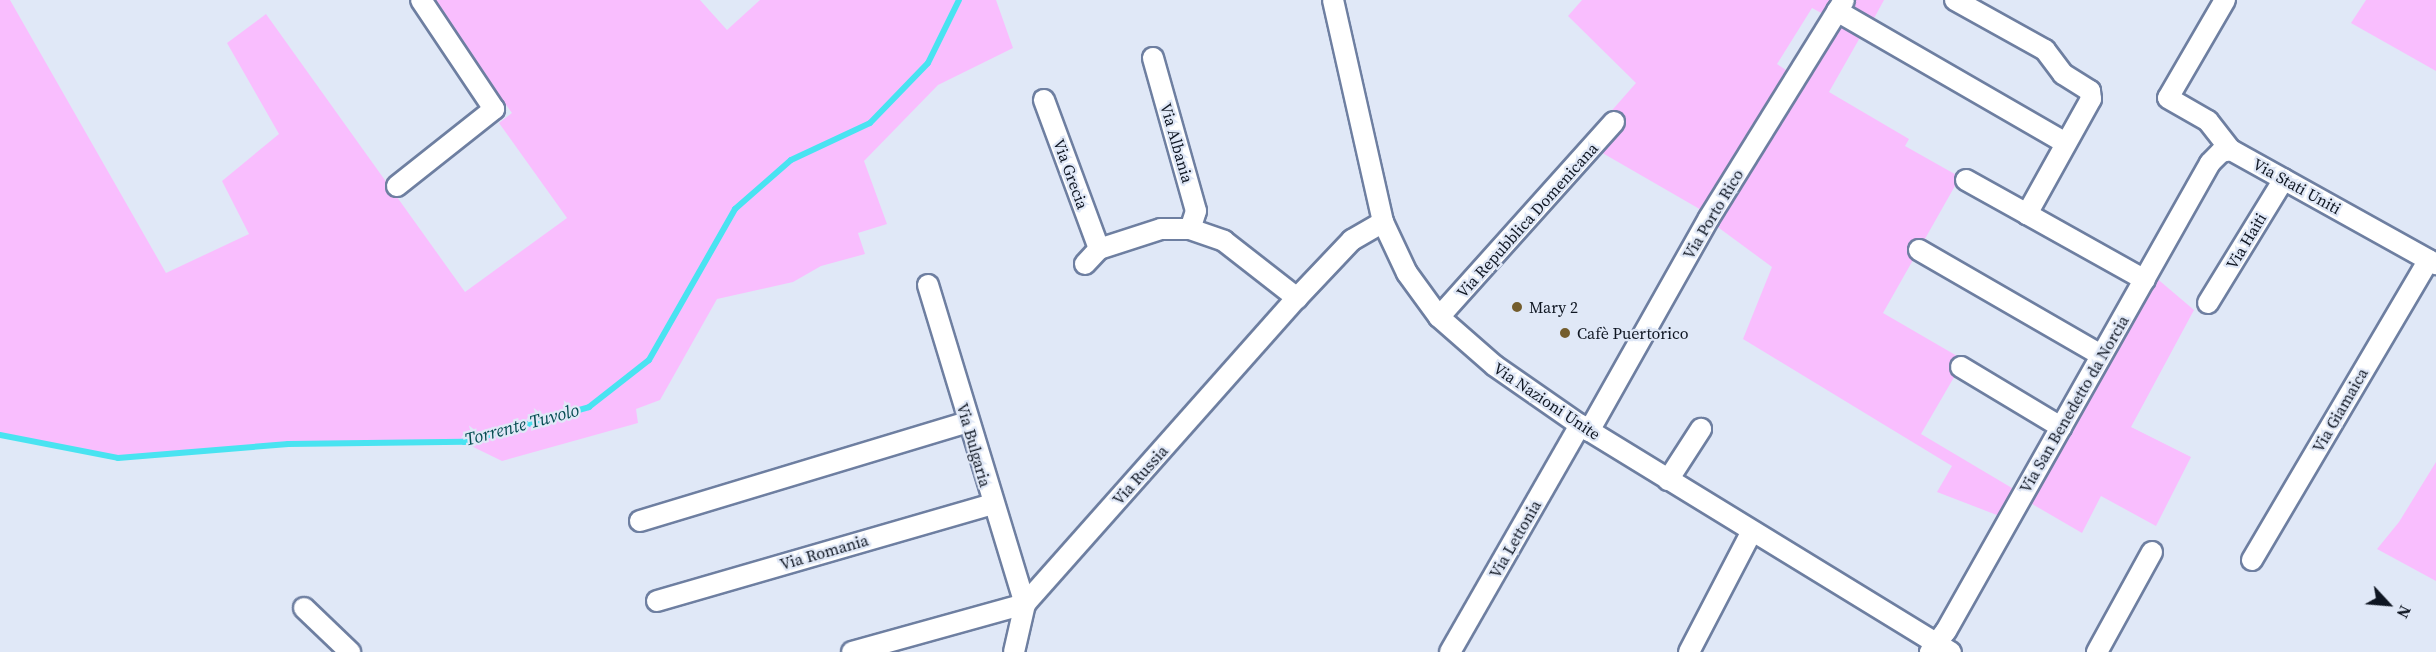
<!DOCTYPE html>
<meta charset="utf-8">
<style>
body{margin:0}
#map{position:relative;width:2436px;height:652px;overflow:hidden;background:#e0e8f7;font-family:"Source Serif 4",serif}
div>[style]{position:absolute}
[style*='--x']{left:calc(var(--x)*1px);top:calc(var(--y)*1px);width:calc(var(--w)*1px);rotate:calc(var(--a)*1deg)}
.green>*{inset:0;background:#f9befe}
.stream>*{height:6px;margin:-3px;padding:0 3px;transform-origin:3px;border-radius:3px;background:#49e3f1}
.roads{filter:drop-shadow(2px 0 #6e7fa1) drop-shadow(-2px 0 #6e7fa1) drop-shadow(0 2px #6e7fa1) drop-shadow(0 -2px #6e7fa1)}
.minor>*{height:20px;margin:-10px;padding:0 10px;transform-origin:10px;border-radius:10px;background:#fff}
.dots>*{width:16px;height:16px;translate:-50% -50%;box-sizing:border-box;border:3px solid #e0e8f7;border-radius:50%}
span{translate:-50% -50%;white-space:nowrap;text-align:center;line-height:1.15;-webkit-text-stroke:4.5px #e0e8f7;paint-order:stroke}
.street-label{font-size:16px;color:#0f1622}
.poi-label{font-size:16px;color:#0f1622}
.left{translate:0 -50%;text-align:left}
.water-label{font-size:18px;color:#054c52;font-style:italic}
.north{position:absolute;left:2358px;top:574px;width:60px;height:60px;-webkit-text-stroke:4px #e0e8f7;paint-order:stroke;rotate:116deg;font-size:16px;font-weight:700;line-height:24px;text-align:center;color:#0f1622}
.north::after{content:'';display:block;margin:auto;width:21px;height:27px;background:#0f1622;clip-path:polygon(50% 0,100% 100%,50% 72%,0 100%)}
</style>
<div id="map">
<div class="green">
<i style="clip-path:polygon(0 0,10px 0,166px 273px,249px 234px,222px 181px,279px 134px,227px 43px,266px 14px,465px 292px,567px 218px,499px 123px,512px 113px,430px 0,700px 0,727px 30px,760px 0,996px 0,1013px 48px,938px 85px,864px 161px,887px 224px,858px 233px,865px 254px,821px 266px,793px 282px,717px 299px,660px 400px,636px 409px,638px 423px,502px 461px,463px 442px,288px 444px,118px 458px,0 435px)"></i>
<i style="clip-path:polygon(1582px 0,1834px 0,1825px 15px,1812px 8px,1777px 64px,1789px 72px,1703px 211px,1599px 151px,1607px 116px,1636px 83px,1568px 16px)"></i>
<i style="clip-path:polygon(1854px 0,1884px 0,1872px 22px,1849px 9px)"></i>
<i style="clip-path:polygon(2366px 0,2436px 0,2436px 71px,2351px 23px)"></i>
<i style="clip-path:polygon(1841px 23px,1862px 34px,1829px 92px,1909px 139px,1905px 146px,1960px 177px,1883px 313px,1964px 360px,1921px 434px,2017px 491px,2002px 517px,1937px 492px,1952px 466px,1743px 339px,1772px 267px,1715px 225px)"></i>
<i style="clip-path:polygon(2154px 276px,2194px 310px,2131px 427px,2191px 457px,2156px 526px,2101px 496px,2082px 533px,2027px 501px)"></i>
<i style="clip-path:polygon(2436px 462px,2436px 581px,2377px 549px,2399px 522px)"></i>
</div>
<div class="stream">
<i style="--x:0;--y:435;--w:120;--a:11"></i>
<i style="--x:118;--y:458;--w:171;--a:-4.7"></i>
<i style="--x:288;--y:444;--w:176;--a:-0.7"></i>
<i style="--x:464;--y:442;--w:130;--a:-15.6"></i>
<i style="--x:589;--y:407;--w:76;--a:-38.1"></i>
<i style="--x:649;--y:360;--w:174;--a:-60.3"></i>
<i style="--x:735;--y:209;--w:74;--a:-41.2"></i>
<i style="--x:791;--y:160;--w:87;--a:-25.1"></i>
<i style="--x:870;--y:123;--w:83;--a:-46"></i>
<i style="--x:928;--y:63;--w:70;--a:-63.8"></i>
</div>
<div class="roads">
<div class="minor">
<i style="--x:1333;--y:0;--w:228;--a:77.3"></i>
<i style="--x:1383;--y:222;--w:56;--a:64.8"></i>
<i style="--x:1407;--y:273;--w:54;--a:54"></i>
<i style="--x:1439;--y:317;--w:74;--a:41.2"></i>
<i style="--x:1495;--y:366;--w:103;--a:34.8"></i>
<i style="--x:1580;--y:425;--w:435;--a:31.5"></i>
<i style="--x:1955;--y:0;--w:103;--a:29.1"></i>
<i style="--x:2045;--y:50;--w:30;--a:53"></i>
<i style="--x:2063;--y:74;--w:32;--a:32"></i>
<i style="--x:2090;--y:91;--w:8;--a:83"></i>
<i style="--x:2091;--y:99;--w:132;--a:119.1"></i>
<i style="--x:2027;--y:214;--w:135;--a:29.2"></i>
<i style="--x:2225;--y:0;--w:113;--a:120.2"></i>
<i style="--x:2168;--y:98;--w:46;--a:29.9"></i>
<i style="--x:2208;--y:121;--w:37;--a:52"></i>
<i style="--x:2231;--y:150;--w:235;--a:29.1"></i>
<i style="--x:1837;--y:11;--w:264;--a:30"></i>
<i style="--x:1153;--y:58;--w:159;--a:74.3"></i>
<i style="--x:1196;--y:211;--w:19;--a:108"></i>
<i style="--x:1044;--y:100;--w:159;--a:69.7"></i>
<i style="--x:1966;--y:180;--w:70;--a:29.1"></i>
<i style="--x:397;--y:186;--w:124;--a:-38.4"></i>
<i style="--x:494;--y:109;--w:131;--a:-123.8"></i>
<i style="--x:1919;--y:250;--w:210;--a:30"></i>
<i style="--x:1085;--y:264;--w:21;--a:-47"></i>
<i style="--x:1099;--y:249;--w:65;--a:-17.9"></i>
<i style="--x:1161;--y:229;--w:29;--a:0"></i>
<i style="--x:1190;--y:229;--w:36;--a:19"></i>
<i style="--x:1224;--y:241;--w:93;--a:38"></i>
<i style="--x:928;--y:285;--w:333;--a:73.1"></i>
<i style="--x:1025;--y:604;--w:49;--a:102.9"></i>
<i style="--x:2208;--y:303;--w:145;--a:-58.5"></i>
<i style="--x:1439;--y:317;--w:262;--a:-48.1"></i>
<i style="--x:1961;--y:367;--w:117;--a:31"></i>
<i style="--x:1589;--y:431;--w:244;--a:-60.6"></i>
<i style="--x:1709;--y:218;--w:256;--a:-58.2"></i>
<i style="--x:1668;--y:480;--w:61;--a:-57.1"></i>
<i style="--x:640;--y:521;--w:342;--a:-16.8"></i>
<i style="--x:2252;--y:560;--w:348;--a:-59.5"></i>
<i style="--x:657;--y:601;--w:349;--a:-16.1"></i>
<i style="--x:304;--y:608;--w:64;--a:43.7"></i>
<i style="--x:852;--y:652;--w:180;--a:-15.5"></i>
<i style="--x:1025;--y:604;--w:409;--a:-48.4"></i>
<i style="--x:1297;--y:298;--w:80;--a:-46.5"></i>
<i style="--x:1352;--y:240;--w:36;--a:-30"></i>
<i style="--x:1450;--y:652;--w:262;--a:-60.2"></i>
<i style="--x:1689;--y:652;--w:136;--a:-62.5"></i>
<i style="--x:1930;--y:652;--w:26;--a:-53"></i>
<i style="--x:1946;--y:631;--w:537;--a:-60.57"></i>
<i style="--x:2210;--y:163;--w:16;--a:-45"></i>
<i style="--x:2221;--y:152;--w:10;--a:-11"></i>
<i style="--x:2097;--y:652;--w:114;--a:-61.2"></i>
</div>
</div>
<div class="dots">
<i style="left:1517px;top:307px;background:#745d2d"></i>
<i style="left:1565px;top:333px;background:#745d2d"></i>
</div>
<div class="street-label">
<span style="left:1177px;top:143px;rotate:74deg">Via Albania</span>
<span style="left:1071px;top:174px;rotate:70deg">Via Grecia</span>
<span style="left:2297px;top:186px;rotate:29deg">Via Stati Uniti</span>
<span style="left:1713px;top:214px;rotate:-59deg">Via Porto Rico</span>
<span style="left:1527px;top:220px;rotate:-48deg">Via Repubblica Domenicana</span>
<span style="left:2246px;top:241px;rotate:-59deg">Via Haiti</span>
<span style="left:1547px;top:401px;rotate:34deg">Via Nazioni Unite</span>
<span style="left:2074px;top:404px;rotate:-60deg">Via San Benedetto da Norcia</span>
<span style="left:2340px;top:410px;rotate:-60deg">Via Giamaica</span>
<span style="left:974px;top:445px;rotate:74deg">Via Bulgaria</span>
<span style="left:1140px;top:475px;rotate:-48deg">Via Russia</span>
<span style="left:1515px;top:539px;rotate:-60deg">Via Lettonia</span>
<span style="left:824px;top:552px;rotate:-16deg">Via Romania</span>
</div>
<div class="poi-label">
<span class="left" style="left:1529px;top:307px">Mary 2</span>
<span class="left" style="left:1577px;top:333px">Cafè Puertorico</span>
</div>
<div class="water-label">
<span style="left:522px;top:425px;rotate:-15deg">Torrente Tuvolo</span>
</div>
<div class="north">N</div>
</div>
